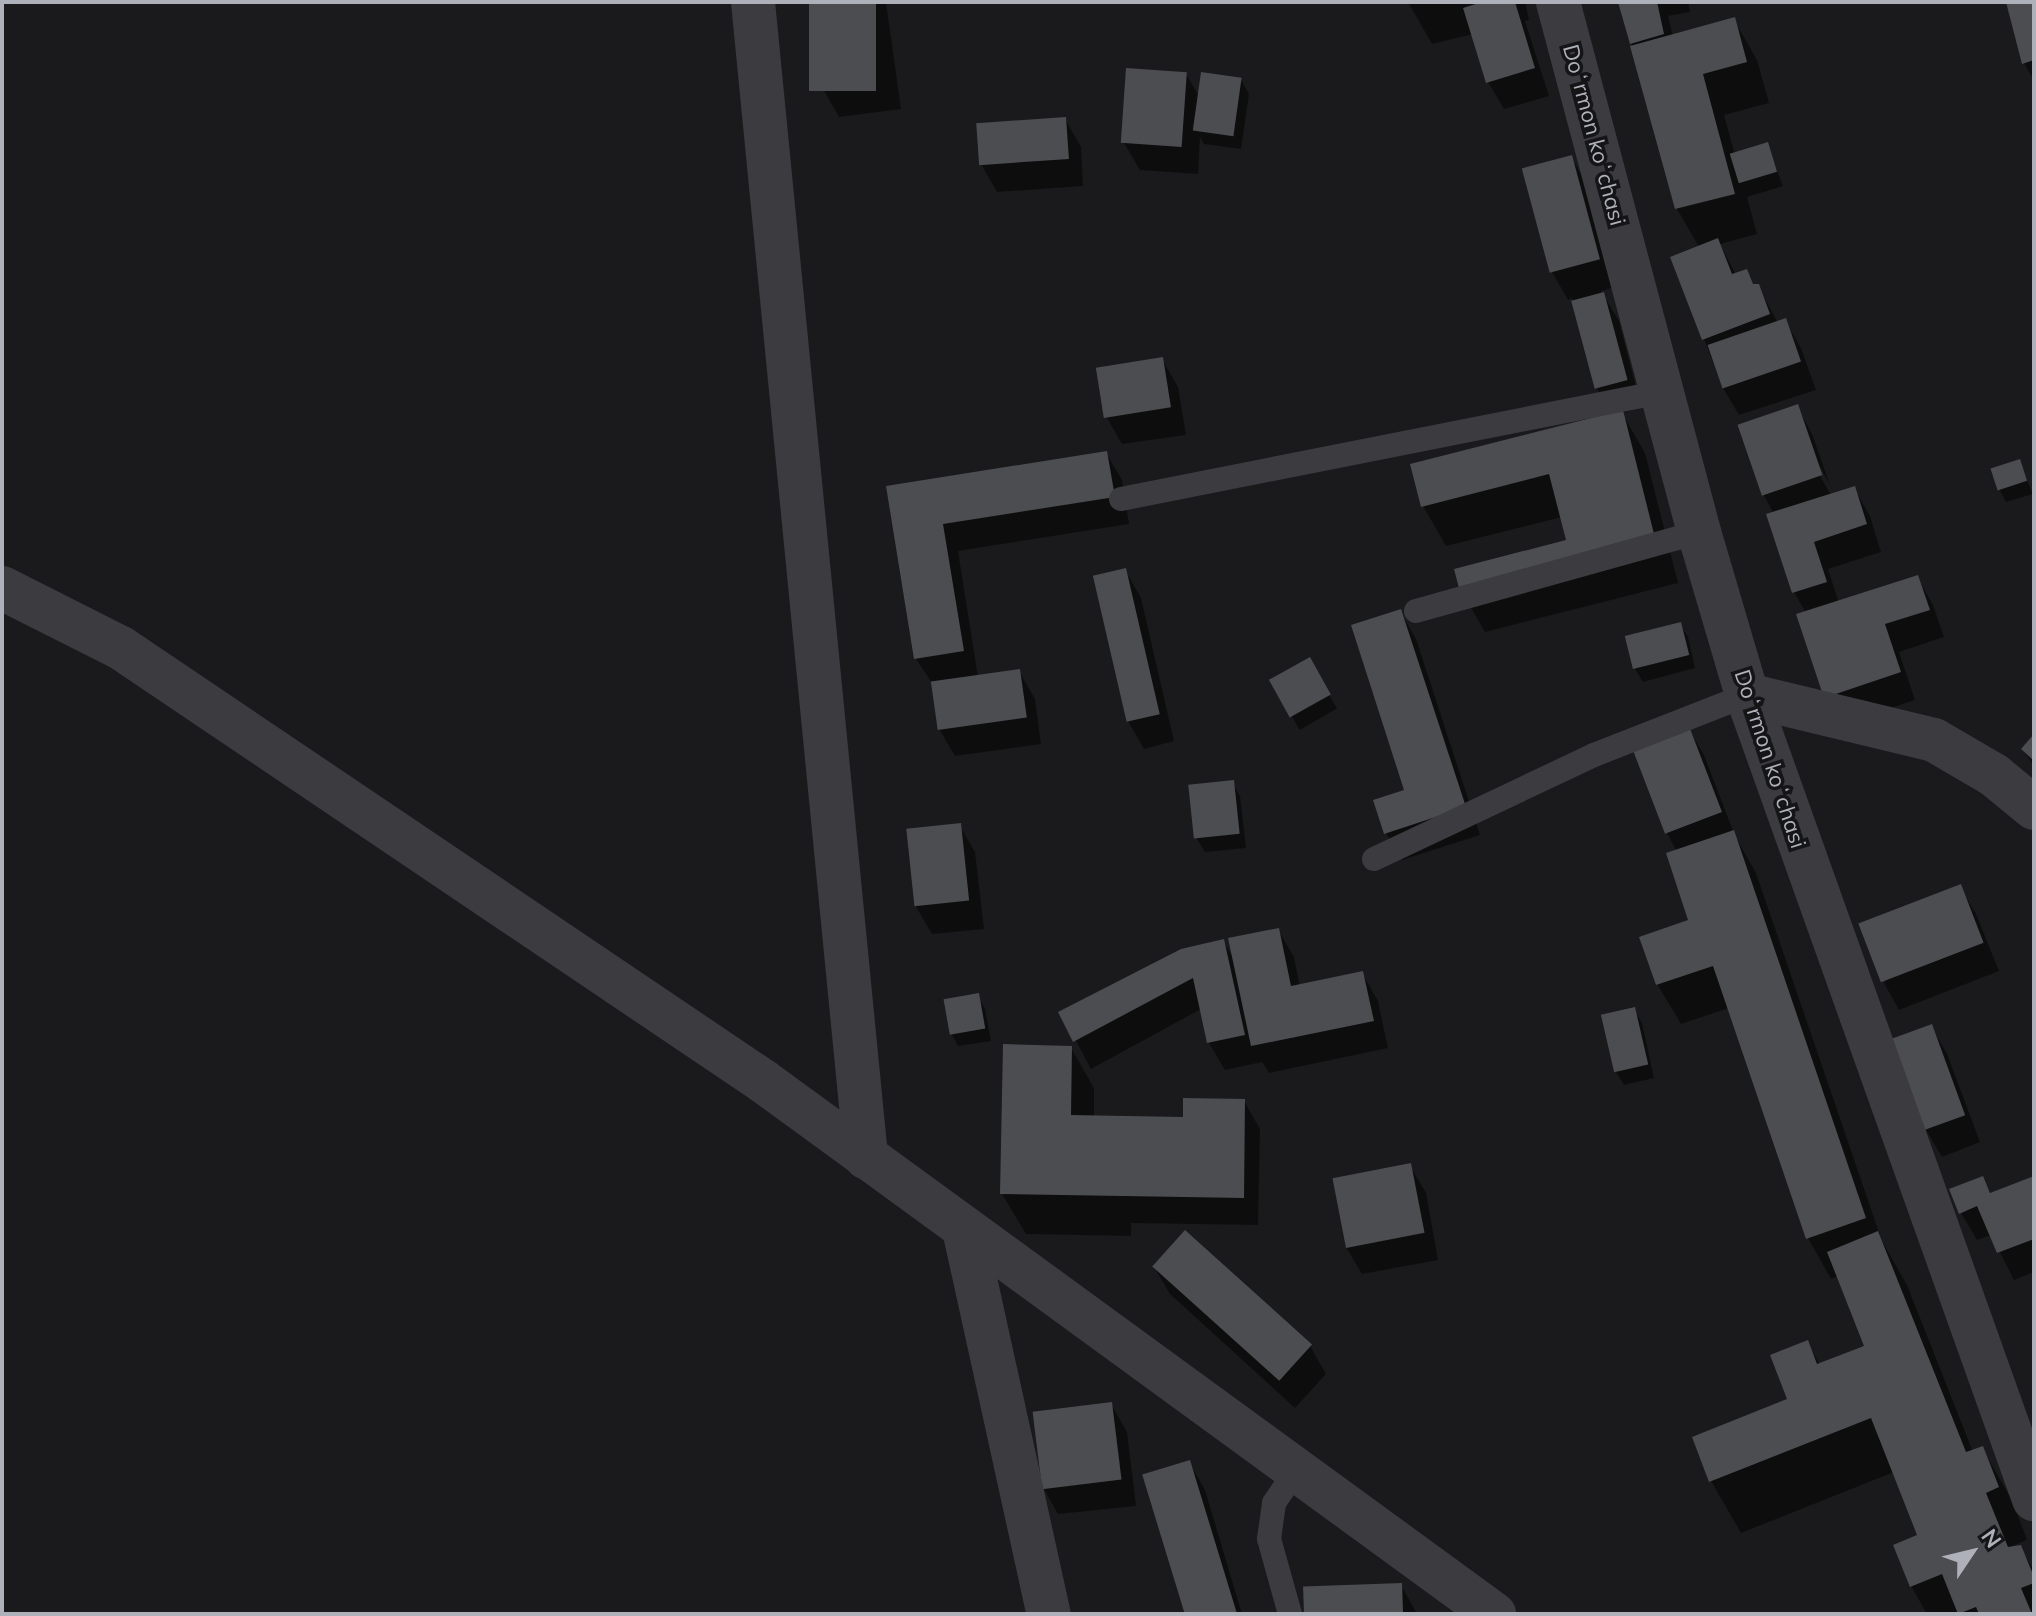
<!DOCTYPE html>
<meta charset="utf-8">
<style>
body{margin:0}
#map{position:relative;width:2036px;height:1616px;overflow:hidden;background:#1a1a1c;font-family:Mulish,sans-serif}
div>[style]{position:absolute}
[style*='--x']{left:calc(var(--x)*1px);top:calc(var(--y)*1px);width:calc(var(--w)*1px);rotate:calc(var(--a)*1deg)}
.shadow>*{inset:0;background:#0007;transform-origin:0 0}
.building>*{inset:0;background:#4c4d51;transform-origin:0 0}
.lane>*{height:24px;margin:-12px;padding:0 12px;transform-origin:12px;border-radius:12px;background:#3c3c40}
.street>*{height:44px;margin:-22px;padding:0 22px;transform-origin:22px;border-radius:22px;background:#3c3c40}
span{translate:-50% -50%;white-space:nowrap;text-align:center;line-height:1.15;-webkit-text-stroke:7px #151517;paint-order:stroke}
.street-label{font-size:22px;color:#aeb1ba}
.frame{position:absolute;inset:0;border:4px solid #aeb1ba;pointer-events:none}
.north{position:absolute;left:1932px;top:1512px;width:80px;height:80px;-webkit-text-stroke:6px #151517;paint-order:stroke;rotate:55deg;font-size:22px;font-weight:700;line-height:32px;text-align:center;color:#aeb1ba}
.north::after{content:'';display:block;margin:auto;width:28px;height:36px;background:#aeb1ba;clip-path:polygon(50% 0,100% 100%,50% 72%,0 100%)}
</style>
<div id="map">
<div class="shadow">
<i style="clip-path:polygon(811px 2px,886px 2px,901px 109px,839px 117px,823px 89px)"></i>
<i style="clip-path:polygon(1408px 2px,1525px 2px,1529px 20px,1525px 21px,1549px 96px,1504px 109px,1488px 82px,1473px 34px,1432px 44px)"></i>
<i style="clip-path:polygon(1620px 2px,1688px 2px,1690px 12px,1668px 16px,1673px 36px,1734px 20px,1757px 60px,1769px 103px,1724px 115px,1735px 155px,1767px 145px,1783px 186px,1747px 197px,1757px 234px,1720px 244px,1736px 275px,1758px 286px,1778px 323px,1785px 321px,1801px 348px,1816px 390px,1739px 415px,1723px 388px,1704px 339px,1699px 247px,1677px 209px)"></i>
<i style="clip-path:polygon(2008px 2px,2034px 2px,2034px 81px,2024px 63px)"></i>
<i style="clip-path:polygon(1186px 74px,1200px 98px,1241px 80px,1249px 94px,1241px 149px,1204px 144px,1200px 137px,1198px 174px,1140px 170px,1124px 143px)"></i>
<i style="clip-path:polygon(1065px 119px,1081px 147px,1083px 186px,997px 192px,981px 164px)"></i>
<i style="clip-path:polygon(1571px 157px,1587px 184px,1615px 287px,1601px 291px,1619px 321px,1641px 407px,1622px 413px,1645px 453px,1678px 583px,1485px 632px,1462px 592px,1568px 542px,1562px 517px,1446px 546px,1423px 506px,1612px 415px,1597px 388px,1572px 298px,1568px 300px,1552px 272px)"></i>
<i style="clip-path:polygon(1162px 359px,1178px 387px,1186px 435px,1122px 444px,1106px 416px)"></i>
<i style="clip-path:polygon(1797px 406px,1812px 434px,1830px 485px,1819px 465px,1815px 467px,1831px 495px,1854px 488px,1870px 516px,1881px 552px,1828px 569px,1839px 603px,1917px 577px,1933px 605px,1944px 637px,1899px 652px,1915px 700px,1842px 724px,1806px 613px,1794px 592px,1774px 514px,1763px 494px,1740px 426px)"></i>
<i style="clip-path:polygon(1106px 453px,1122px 480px,1129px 524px,958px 551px,978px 677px,1019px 671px,1035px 699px,1041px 744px,955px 756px,939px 729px,934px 686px,916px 659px,888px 488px)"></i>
<i style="clip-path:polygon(2019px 461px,2033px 494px,2006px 502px,1999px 489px)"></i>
<i style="clip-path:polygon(1125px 570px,1141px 598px,1174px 741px,1144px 749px,1128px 721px)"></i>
<i style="clip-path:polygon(1400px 611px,1416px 639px,1480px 835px,1402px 860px,1386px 833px,1406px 791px)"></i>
<i style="clip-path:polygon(1680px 624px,1688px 637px,1695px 668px,1643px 682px,1635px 669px)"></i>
<i style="left:1309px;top:660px;width:56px;height:43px;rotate:60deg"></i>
<i style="clip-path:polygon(1688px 728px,1704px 755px,1735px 836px,1756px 873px,1882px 1241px,1907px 1285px,1973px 1452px,1982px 1448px,2012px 1500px,2027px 1540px,2010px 1547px,2020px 1547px,2034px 1571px,2034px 1614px,1927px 1614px,1911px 1586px,1920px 1536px,1894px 1472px,1741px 1533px,1711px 1481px,1694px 1438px,1790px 1400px,1807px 1342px,1820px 1365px,1866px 1347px,1838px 1276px,1831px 1279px,1808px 1238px,1729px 1008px,1681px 1024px,1657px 984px,1691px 921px,1677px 852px,1667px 833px)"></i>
<i style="clip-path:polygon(2034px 737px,2034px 766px,2023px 750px)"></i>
<i style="clip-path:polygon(1232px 782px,1240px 796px,1246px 848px,1205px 852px,1197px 839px)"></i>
<i style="clip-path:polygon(959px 825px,975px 852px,984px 929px,932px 934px,916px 907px)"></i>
<i style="clip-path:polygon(1960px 887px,1976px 914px,1999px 971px,1899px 1010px,1884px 983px)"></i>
<i style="clip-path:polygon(1278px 930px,1294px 957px,1300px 987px,1362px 973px,1378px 1001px,1388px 1048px,1269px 1073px,1262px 1062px,1225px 1070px,1209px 1043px,1201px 1009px,1091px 1069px,1061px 1013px,1223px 941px,1234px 959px)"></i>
<i style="clip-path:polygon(978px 996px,985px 1009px,991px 1041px,958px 1046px,951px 1033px)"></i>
<i style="clip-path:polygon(1634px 1009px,1642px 1023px,1654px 1078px,1624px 1085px,1616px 1072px,1604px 1016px)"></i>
<i style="clip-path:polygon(1931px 1026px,1947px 1054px,1980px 1142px,1942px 1157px,1926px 1130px)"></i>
<i style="clip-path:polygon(1071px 1048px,1094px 1088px,1094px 1117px,1185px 1120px,1244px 1101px,1260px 1129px,1258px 1225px,1131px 1223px,1131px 1236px,1026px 1234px,1002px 1194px)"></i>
<i style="clip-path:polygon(1410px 1166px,1426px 1193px,1438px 1260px,1362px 1274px,1346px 1247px)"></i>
<i style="clip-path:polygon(1982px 1178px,1992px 1195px,2034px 1178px,2034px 1272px,2014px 1280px,1991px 1235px,1977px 1240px,1961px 1213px)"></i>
<i style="clip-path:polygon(1154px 1267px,1310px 1346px,1326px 1374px,1295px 1408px,1170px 1294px)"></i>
<i style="clip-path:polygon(1111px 1404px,1127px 1432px,1136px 1506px,1058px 1514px,1042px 1486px)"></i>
<i style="clip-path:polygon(1189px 1462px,1205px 1490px,1242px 1614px,1185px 1614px)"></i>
<i style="clip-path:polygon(1401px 1585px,1417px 1614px,1305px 1614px)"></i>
</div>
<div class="building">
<i style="left:809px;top:2px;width:67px;height:89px"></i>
<i style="clip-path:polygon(1482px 2px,1515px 2px,1535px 68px,1486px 83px,1463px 8px)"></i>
<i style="clip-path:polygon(1618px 2px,1657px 2px,1664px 34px,1630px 44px)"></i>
<i style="clip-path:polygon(2006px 2px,2034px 2px,2034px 60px,2022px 64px)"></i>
<i style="clip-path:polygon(1735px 17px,1747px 62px,1703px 74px,1735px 194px,1675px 209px,1630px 46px)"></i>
<i style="left:1126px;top:68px;width:61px;height:75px;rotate:4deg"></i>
<i style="left:1201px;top:72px;width:41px;height:59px;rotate:8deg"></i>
<i style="left:1066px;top:117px;width:42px;height:90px;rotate:86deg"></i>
<i style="left:1768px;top:142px;width:31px;height:40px;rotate:73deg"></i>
<i style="left:1572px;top:155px;width:108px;height:52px;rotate:75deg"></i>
<i style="clip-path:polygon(1718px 238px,1732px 274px,1747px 269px,1753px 284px,1759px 284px,1770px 314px,1702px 340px,1670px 257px)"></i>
<i style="left:1604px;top:292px;width:91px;height:34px;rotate:75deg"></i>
<i style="left:1786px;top:318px;width:46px;height:83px;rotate:71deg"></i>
<i style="left:1163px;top:357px;width:51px;height:68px;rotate:81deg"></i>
<i style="left:1798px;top:404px;width:75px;height:64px;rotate:71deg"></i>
<i style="clip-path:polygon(1623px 410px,1656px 542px,1460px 592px,1454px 569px,1566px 540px,1549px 474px,1421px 507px,1410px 464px)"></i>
<i style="clip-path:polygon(1107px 451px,1115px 497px,943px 524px,964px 651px,914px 659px,886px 486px)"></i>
<i style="left:2020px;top:459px;width:23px;height:31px;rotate:72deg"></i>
<i style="clip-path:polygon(1855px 486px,1867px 524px,1814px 542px,1827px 582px,1792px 593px,1766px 514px)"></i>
<i style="left:1126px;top:568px;width:150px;height:34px;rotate:77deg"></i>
<i style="clip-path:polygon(1918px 575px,1930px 610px,1885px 624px,1901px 672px,1824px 698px,1796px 614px)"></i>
<i style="clip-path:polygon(1401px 609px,1466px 807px,1384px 834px,1373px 800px,1404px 790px,1351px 625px)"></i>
<i style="left:1681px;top:622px;width:34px;height:58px;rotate:76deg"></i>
<i style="left:1310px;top:657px;width:43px;height:47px;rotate:61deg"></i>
<i style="left:1020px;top:669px;width:49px;height:90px;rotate:82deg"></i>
<i style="left:1689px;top:726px;width:92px;height:61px;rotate:69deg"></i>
<i style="clip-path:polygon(2034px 734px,2034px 761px,2021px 749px)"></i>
<i style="left:1234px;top:780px;width:54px;height:46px;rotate:84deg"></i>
<i style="left:961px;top:823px;width:78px;height:55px;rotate:84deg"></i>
<i style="clip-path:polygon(1734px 830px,1866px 1218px,1806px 1239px,1713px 966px,1656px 985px,1639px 937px,1688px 920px,1666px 853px)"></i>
<i style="left:1961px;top:884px;width:63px;height:110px;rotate:69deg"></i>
<i style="clip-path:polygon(1279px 928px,1291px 986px,1363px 971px,1374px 1021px,1251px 1046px,1228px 938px)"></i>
<i style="clip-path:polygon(1224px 939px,1245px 1035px,1207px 1043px,1193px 978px,1073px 1042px,1058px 1012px,1181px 949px)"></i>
<i style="left:979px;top:993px;width:36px;height:36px;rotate:80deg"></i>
<i style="left:1635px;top:1007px;width:59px;height:35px;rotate:77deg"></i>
<i style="left:1932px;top:1024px;width:97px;height:45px;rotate:70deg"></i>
<i style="clip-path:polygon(1003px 1044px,1072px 1046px,1071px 1115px,1183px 1117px,1183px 1098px,1245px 1099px,1244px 1198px,1000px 1194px)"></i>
<i style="left:1411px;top:1163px;width:71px;height:80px;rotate:79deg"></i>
<i style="clip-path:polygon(1983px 1176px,1990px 1193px,2034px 1176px,2034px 1239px,1997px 1253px,1977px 1206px,1959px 1214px,1949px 1189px)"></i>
<i style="left:1185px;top:1230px;width:171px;height:49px;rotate:42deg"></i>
<i style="clip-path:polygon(1878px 1231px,1966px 1452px,1983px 1446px,1999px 1487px,1986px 1493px,2008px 1547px,2021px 1545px,2034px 1577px,2034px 1583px,2021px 1588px,2032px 1614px,1979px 1614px,1976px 1607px,1958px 1614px,1942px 1574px,1910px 1587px,1893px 1545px,1917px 1535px,1871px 1418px,1709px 1482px,1692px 1437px,1787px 1399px,1770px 1355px,1808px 1340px,1817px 1364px,1864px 1346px,1827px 1252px)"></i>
<i style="left:1112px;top:1402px;width:78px;height:80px;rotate:83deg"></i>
<i style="left:1190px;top:1460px;width:161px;height:50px;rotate:73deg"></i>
<i style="left:1402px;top:1583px;width:31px;height:99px;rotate:88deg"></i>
</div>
<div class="lane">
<i style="--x:1121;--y:499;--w:551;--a:-11.19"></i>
<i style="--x:1416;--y:611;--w:294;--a:-15.6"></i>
<i style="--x:1374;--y:859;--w:243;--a:-25.3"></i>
<i style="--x:1594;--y:755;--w:164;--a:-21.4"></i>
<i style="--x:1290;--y:1614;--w:78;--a:-105.6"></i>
<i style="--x:1269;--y:1539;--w:36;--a:-82"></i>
<i style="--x:1274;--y:1503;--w:40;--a:-56"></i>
</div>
<div class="street">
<i style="--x:753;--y:2;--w:1161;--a:84.41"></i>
<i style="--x:1558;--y:2;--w:548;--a:75.1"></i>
<i style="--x:1699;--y:532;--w:170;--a:73.6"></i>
<i style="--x:1747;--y:695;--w:854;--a:70.36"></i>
<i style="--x:2;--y:588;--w:133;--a:26.8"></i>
<i style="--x:121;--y:648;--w:774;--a:34"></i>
<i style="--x:763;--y:1081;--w:905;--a:36.1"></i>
<i style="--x:1747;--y:695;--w:192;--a:13.5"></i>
<i style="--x:1934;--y:740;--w:69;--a:30.3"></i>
<i style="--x:1994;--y:775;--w:52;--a:39.5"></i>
<i style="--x:964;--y:1229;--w:394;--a:77.6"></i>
</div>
<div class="street-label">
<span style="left:1594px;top:135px;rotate:75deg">Doʻrmon koʻchasi</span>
<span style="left:1770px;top:759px;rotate:72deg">Doʻrmon koʻchasi</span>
</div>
<div class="frame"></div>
<div class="north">N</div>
</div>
